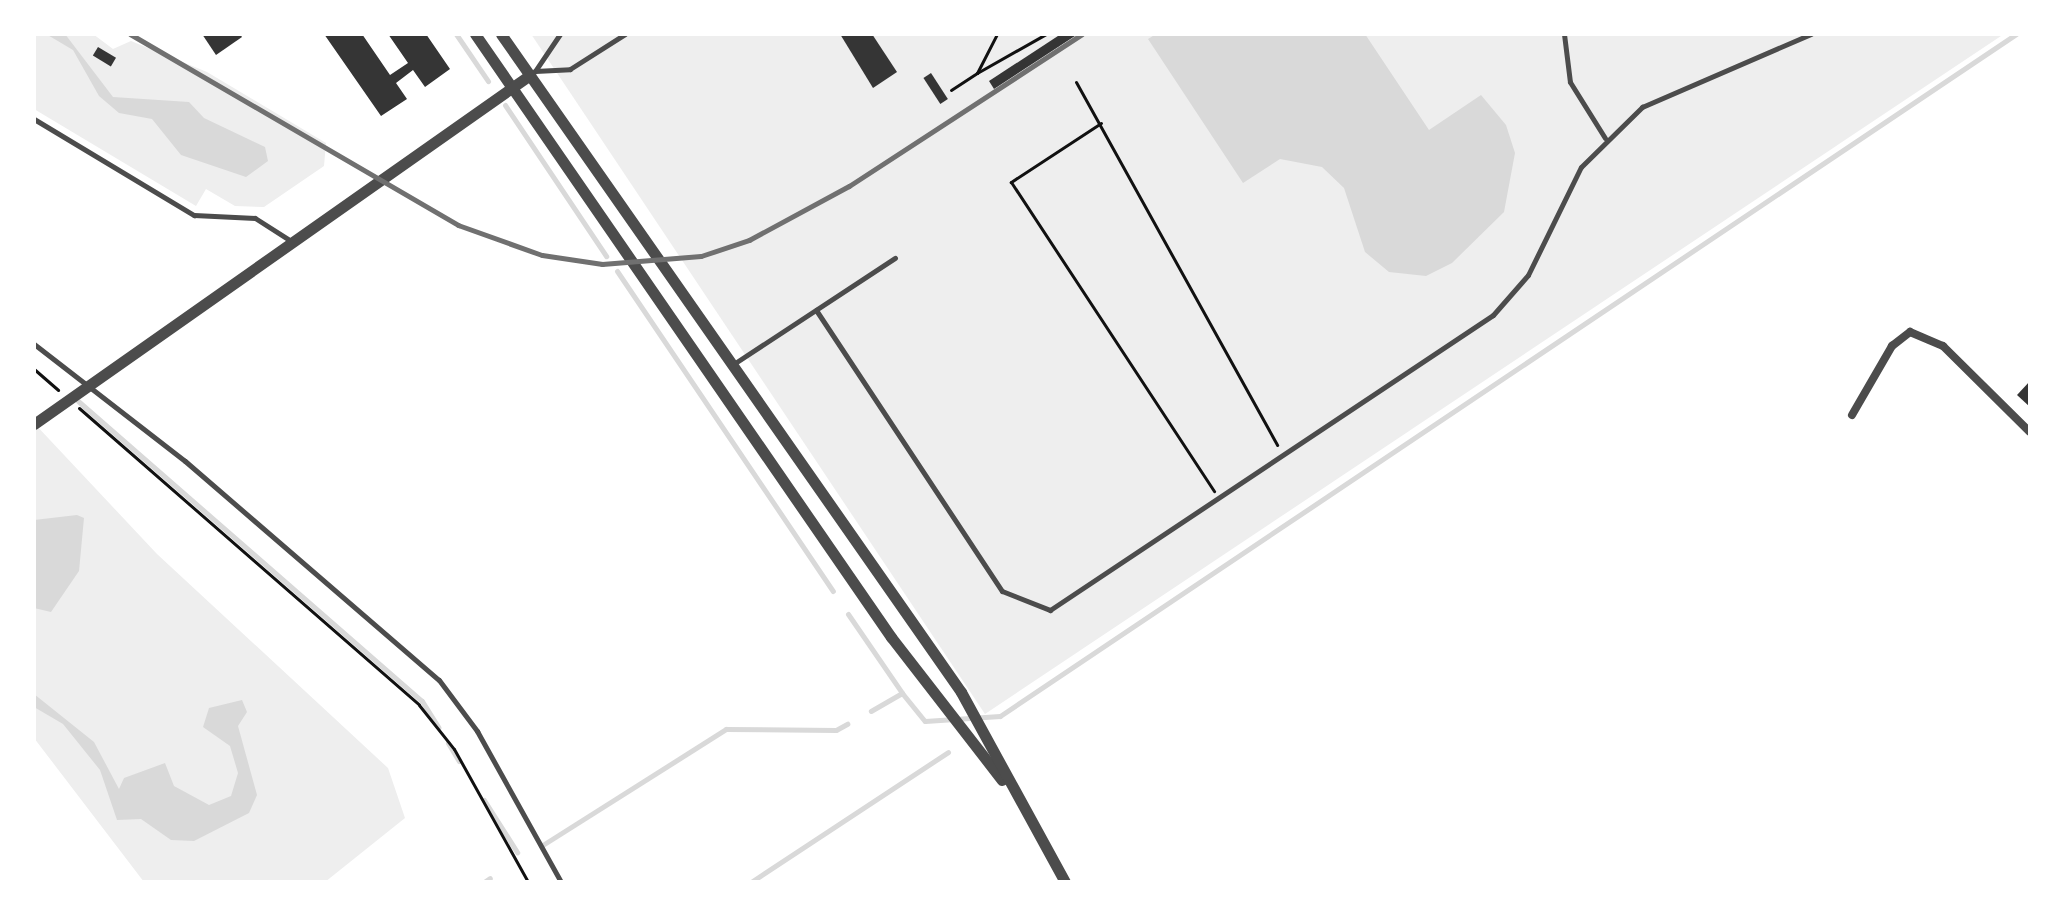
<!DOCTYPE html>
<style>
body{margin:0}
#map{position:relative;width:2064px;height:916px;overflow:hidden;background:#fff;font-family:Inter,sans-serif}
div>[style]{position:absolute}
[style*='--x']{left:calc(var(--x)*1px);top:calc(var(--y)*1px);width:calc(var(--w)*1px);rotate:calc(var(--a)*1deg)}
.green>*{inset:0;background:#eee}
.water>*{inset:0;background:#d9d9d9}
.stream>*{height:5px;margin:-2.5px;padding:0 2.5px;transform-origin:2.5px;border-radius:2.5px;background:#d9d9d9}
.building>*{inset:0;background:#353535;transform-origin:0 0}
.path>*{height:3px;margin:-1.5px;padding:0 1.5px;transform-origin:1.5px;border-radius:1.5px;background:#111}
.service>*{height:5px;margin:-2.5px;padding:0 2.5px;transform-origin:2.5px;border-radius:2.5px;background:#4c4c4c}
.minor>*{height:8px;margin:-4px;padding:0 4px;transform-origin:4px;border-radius:4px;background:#4c4c4c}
.tertiary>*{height:11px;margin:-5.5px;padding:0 5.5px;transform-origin:5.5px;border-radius:5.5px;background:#4c4c4c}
.rail>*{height:5px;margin:-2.5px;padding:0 2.5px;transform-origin:2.5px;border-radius:2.5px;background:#707070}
span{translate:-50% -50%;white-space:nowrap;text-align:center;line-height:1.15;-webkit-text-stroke:6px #fff;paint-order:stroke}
.frame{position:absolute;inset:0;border:36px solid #fff;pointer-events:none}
</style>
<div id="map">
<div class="green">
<i style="clip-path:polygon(34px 34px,93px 34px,113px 49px,131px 41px,207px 72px,326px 143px,324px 166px,264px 207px,235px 206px,206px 189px,196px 206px,34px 109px)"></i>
<i style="clip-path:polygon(531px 34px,2004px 34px,985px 714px)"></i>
<i style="clip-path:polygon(34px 423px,157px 554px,388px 768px,405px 818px,325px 882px,144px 882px,34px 738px)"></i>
</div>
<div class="water">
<i style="clip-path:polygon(46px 34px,65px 34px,113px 97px,189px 102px,204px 118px,265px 147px,268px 161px,246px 177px,181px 155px,152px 119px,119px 113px,99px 96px,73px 50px)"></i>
<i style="clip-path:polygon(1156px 34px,1365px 34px,1429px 130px,1481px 95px,1506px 125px,1515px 153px,1504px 212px,1452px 263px,1426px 276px,1389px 272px,1365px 252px,1344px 188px,1322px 167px,1280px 159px,1243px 183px,1148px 39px)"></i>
<i style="clip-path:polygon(77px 515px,84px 518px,79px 571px,51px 612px,34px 608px,34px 520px)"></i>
<i style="clip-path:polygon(34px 694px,94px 742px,119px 789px,124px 778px,165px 763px,174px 786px,209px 805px,231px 796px,238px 773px,230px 746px,203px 727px,209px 708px,242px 700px,247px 712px,238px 726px,257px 795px,249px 813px,194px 841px,171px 840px,141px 819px,117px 820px,100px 770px,63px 724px,34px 707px)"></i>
</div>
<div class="stream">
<i style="--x:456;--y:34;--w:57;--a:55.8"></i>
<i style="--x:505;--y:105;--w:182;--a:56.2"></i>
<i style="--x:617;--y:271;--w:386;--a:56"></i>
<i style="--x:78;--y:401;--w:456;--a:41.1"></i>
<i style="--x:422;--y:701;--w:31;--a:58"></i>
<i style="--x:848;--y:614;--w:96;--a:55.6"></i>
<i style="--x:902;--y:693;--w:36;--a:150"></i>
<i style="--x:902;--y:693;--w:36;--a:51"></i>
<i style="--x:925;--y:721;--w:75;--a:-3.8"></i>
<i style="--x:1000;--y:716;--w:1224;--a:-33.87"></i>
<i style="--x:448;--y:743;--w:21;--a:59"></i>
<i style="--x:484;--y:800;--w:62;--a:57.6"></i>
<i style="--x:541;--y:846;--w:219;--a:-32.3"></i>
<i style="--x:726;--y:729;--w:110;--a:0.5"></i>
<i style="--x:836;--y:730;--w:13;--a:-29"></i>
<i style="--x:484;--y:882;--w:7;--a:-34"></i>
<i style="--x:751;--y:882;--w:236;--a:-33.4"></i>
</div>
<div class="building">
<i style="clip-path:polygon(202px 34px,240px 34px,242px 37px,216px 55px)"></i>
<i style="clip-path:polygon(324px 34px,362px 34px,390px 75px,408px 63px,388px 34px,426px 34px,450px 69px,425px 87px,413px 70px,396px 83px,407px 99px,381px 116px)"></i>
<i style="clip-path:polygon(840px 34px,872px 34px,897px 72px,873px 88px)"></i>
<i style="clip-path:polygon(1061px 34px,1078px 34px,994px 89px,989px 81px)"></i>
<i style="left:98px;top:47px;width:21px;height:10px;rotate:31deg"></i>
<i style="left:931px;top:73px;width:31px;height:9px;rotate:57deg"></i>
<i style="clip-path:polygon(2030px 381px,2030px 407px,2017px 395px)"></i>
</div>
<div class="path">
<i style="--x:1493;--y:34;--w:28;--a:0"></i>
<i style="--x:977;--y:73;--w:79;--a:-29.5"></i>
<i style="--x:1076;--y:82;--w:415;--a:61"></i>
<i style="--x:951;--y:90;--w:31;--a:-33"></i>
<i style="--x:977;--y:73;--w:44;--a:-62.9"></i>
<i style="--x:1101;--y:123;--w:108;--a:146.8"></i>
<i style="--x:1011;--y:182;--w:370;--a:56.7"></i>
<i style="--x:34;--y:369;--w:32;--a:41"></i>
<i style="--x:79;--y:408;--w:451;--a:41.1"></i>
<i style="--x:419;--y:705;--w:56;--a:51.5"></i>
<i style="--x:454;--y:749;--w:152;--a:60.9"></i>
</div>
<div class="service">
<i style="--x:560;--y:34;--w:45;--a:124"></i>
<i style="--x:535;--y:71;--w:35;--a:-3"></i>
<i style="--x:570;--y:69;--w:65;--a:-32.5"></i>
<i style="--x:1564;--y:34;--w:48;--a:82.9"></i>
<i style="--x:1570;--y:82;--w:66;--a:58"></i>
<i style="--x:34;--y:119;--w:187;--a:31"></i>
<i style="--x:194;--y:215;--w:61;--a:2.8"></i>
<i style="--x:255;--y:218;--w:43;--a:32.6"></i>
<i style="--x:816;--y:310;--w:337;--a:56.5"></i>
<i style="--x:1002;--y:591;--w:52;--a:21.6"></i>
<i style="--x:1050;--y:610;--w:532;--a:-33.66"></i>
<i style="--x:1493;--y:315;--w:53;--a:-48.8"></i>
<i style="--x:1528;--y:275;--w:120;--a:-63.9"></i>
<i style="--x:1581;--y:167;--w:86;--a:-44.5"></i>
<i style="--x:1642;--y:107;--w:184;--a:-23.4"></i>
<i style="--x:34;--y:344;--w:191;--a:37.8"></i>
<i style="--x:185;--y:461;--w:335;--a:40.8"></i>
<i style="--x:439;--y:680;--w:64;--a:53.3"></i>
<i style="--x:477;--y:731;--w:173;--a:60.9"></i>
<i style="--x:732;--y:365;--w:195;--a:-33.3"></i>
</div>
<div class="minor">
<i style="--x:1852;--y:415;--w:80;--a:-59.9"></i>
<i style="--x:1892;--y:346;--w:23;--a:-38"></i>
<i style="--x:1910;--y:332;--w:36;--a:23"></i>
<i style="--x:1943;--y:346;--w:122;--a:44.7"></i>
</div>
<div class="tertiary">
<i style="--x:475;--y:34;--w:733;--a:55.4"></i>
<i style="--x:891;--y:637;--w:181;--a:52.2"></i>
<i style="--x:501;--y:34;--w:803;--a:55.04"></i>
<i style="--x:961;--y:692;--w:217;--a:61.3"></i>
<i style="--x:34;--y:424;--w:606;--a:-35.13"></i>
</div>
<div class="rail">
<i style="--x:130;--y:34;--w:380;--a:30.2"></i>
<i style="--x:458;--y:225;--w:89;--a:19.7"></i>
<i style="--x:542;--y:255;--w:61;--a:8.5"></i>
<i style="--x:602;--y:264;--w:99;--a:-4.6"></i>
<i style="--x:701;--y:256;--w:51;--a:-18.4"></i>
<i style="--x:749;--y:240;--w:114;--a:-28.4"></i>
<i style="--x:849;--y:186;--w:278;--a:-33.1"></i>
</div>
<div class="frame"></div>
</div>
